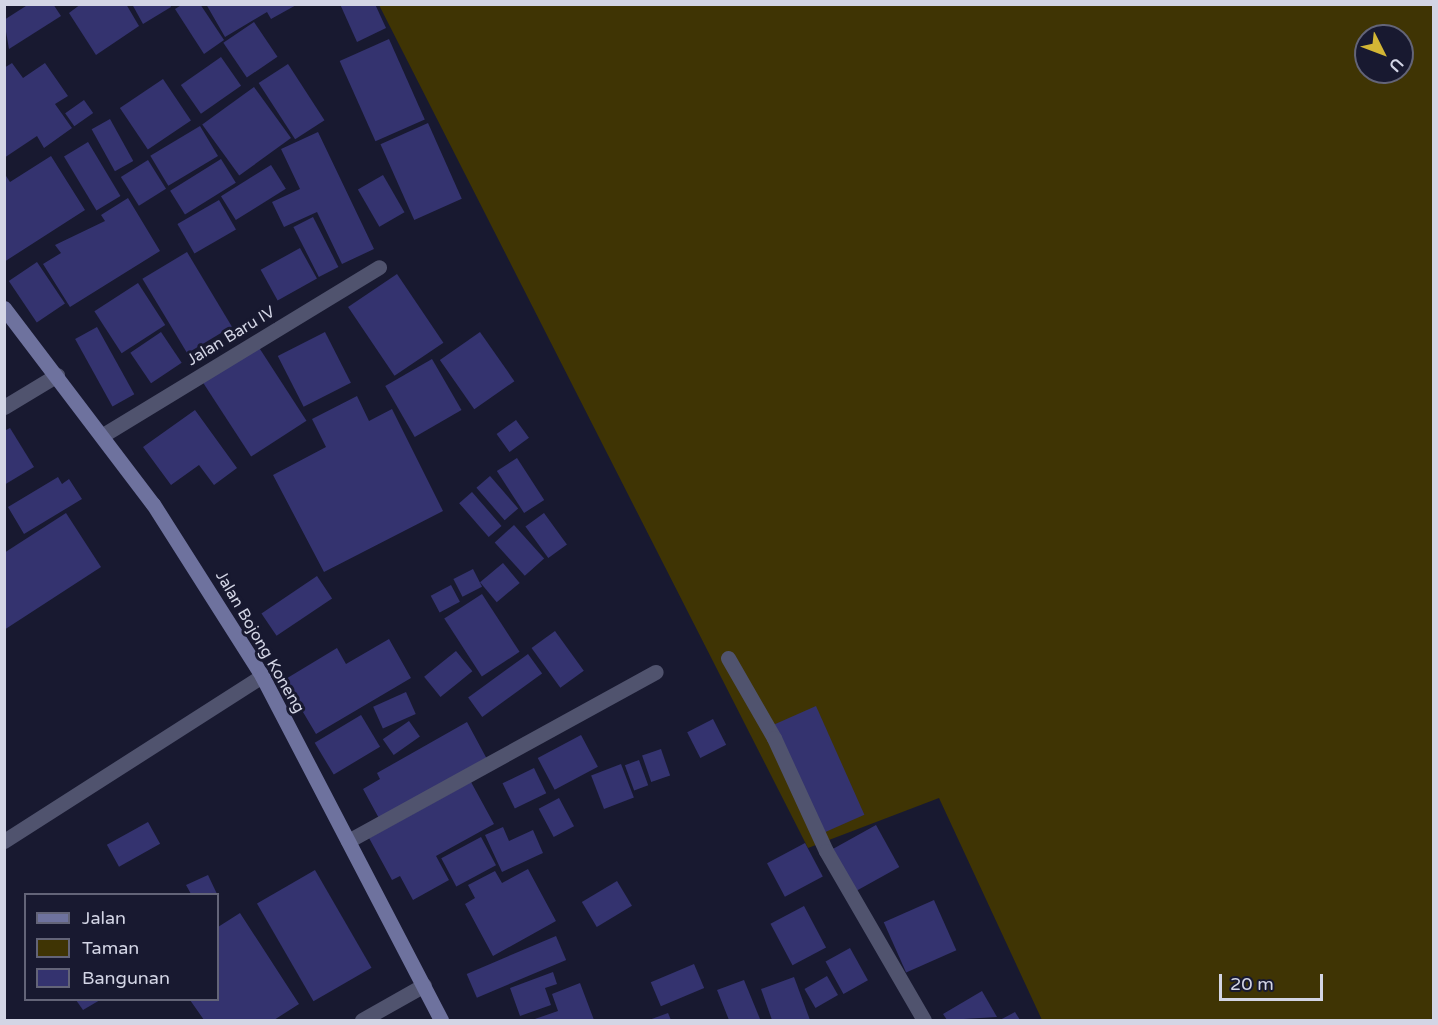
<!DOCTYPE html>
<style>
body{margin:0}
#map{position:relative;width:1438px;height:1025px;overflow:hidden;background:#181930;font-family:"Varela Round",sans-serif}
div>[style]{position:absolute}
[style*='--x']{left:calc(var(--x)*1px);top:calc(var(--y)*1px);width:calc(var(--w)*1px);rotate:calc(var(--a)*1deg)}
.green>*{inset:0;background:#3f3404}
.building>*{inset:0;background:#34336f;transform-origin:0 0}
.street>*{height:15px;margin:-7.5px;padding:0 7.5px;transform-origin:7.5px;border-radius:7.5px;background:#50536e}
.secondary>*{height:15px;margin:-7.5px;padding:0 7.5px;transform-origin:7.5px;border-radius:7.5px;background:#6e729e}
span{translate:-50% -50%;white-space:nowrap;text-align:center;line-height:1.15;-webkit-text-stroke:6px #181930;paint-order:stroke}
.street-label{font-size:16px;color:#d3d5e5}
.frame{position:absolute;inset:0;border:6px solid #d3d5e5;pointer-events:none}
.legend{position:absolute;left:24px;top:893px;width:195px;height:108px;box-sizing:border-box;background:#181930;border:2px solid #636478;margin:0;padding:8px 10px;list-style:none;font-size:18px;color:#d3d5e5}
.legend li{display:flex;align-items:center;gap:12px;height:30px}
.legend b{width:30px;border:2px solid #636478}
.north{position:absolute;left:1354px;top:24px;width:60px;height:60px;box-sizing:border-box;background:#181930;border:2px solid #636478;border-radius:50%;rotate:132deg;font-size:16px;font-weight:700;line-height:24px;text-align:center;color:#d3d5e5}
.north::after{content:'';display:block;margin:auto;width:21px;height:27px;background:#d3b635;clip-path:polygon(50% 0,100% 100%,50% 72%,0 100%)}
.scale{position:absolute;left:1219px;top:974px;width:104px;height:27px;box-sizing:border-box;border:3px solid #d3d5e5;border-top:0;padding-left:8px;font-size:18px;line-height:21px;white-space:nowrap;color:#d3d5e5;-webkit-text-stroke:4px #181930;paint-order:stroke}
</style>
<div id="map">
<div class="green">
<i style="clip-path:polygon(evenodd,379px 5px,1433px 5px,1433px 1020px,1042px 1020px,939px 798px,808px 848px,379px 5px,1366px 36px,1402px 36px,1402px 72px,1366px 72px,1366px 36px)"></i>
</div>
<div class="building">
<i style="clip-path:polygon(29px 4px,53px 4px,61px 16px,9px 49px,4px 20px)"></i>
<i style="clip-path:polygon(81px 4px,126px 4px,139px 26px,96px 55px,69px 13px)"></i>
<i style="clip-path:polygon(132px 4px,170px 4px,171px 7px,143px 24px)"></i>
<i style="clip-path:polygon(183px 4px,200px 4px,224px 40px,204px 54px,175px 9px)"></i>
<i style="clip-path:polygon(206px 4px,298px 4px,271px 19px,267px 12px,225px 37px)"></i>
<i style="clip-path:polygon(340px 4px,375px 4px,386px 28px,357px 42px)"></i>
<i style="left:254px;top:22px;width:42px;height:37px;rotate:56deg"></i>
<i style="left:389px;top:39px;width:88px;height:54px;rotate:66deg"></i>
<i style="left:221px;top:57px;width:35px;height:49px;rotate:55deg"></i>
<i style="clip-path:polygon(12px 63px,23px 78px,45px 63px,68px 96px,55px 104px,72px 128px,44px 148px,37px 136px,4px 158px,4px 68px)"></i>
<i style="left:288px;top:64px;width:67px;height:35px;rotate:57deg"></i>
<i style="left:163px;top:79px;width:50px;height:52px;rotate:56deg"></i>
<i style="left:254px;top:87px;width:63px;height:64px;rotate:54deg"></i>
<i style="left:84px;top:100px;width:16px;height:23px;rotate:55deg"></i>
<i style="left:110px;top:119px;width:48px;height:21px;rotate:61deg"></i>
<i style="left:428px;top:123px;width:83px;height:52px;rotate:66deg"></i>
<i style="left:200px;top:126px;width:35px;height:58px;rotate:59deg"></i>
<i style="clip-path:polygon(318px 132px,374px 249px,342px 264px,317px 212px,284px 227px,272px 202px,300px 189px,281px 149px)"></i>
<i style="left:88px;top:142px;width:63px;height:28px;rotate:59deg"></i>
<i style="clip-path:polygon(51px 156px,85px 210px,4px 262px,4px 173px,10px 182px)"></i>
<i style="left:221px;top:159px;width:28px;height:60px;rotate:58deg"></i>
<i style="left:148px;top:160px;width:34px;height:32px;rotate:58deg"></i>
<i style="left:271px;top:165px;width:28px;height:59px;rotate:58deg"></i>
<i style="left:383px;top:175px;width:43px;height:29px;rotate:60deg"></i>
<i style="clip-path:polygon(128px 198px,160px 251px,70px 307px,43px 264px,61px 253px,55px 245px,105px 221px,101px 215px)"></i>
<i style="left:219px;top:200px;width:34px;height:48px;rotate:60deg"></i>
<i style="left:313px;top:217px;width:56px;height:22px;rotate:63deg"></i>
<i style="left:300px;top:248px;width:35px;height:45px;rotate:61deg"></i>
<i style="left:187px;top:252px;width:87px;height:52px;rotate:59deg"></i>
<i style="left:37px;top:262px;width:50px;height:34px;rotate:56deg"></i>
<i style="left:397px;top:274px;width:83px;height:59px;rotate:56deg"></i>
<i style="left:138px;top:283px;width:50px;height:52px;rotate:57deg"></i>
<i style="left:97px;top:327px;width:77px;height:25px;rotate:61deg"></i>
<i style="left:161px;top:332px;width:37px;height:37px;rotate:56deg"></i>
<i style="left:325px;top:332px;width:57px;height:53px;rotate:63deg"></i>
<i style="left:480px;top:332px;width:60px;height:49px;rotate:55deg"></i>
<i style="left:258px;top:346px;width:89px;height:66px;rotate:57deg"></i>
<i style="left:432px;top:359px;width:59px;height:54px;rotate:60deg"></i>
<i style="clip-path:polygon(357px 396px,369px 421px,392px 409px,443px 511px,324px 572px,273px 475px,326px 447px,312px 419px)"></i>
<i style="clip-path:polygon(195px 410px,237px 468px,214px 485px,199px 465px,171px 485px,143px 447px)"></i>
<i style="left:516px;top:420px;width:22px;height:24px;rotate:54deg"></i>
<i style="clip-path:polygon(10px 428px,34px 467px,4px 485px,4px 431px)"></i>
<i style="left:517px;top:458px;width:50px;height:24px;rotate:57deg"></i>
<i style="left:490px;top:476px;width:43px;height:18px;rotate:49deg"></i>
<i style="clip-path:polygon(58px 477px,62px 484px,69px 479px,82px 499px,24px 534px,8px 507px)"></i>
<i style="left:472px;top:492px;width:45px;height:17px;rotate:49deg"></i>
<i style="clip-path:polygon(66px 513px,101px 567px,4px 630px,4px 553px)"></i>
<i style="left:544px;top:513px;width:39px;height:23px;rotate:54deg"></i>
<i style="left:514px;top:525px;width:45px;height:26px;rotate:48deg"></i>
<i style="left:503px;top:563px;width:26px;height:30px;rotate:50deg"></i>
<i style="left:473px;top:569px;width:20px;height:22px;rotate:63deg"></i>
<i style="left:317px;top:576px;width:27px;height:67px;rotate:56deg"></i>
<i style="left:451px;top:585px;width:19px;height:23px;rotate:62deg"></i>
<i style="left:482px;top:594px;width:69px;height:45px;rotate:57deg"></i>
<i style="left:555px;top:631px;width:49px;height:29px;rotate:54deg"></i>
<i style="clip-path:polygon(389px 639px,411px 678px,316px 734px,284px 680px,337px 648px,346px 664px)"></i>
<i style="left:456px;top:651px;width:26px;height:41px;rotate:51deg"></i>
<i style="left:528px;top:654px;width:24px;height:74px;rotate:54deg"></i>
<i style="left:406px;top:692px;width:24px;height:36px;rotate:66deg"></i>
<i style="left:816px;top:706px;width:119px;height:47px;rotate:66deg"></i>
<i style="left:361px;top:715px;width:37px;height:54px;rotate:59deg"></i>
<i style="left:713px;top:719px;width:29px;height:29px;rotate:63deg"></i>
<i style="left:409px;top:721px;width:19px;height:32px;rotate:55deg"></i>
<i style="clip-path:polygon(467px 722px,488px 761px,381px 822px,363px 789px,380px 779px,377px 773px)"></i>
<i style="left:581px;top:735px;width:36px;height:49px;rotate:62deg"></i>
<i style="left:661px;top:749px;width:28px;height:20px;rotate:71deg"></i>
<i style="left:639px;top:760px;width:27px;height:15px;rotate:70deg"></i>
<i style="left:621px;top:764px;width:36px;height:32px;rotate:69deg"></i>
<i style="left:534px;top:768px;width:28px;height:35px;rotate:64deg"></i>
<i style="clip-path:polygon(471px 782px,494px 824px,436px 856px,449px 880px,413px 900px,400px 876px,392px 880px,369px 838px)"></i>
<i style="left:559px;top:798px;width:32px;height:23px;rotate:62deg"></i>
<i style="left:148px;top:822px;width:25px;height:47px;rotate:61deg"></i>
<i style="left:876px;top:825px;width:48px;height:55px;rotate:61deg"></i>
<i style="clip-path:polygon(503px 827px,509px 841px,533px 830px,543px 853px,502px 872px,485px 835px)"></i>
<i style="left:481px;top:837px;width:32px;height:45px;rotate:62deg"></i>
<i style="left:805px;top:843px;width:38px;height:43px;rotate:62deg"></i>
<i style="clip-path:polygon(528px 869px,556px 921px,493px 956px,465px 904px,475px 898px,468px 885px,495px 871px,502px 883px)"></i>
<i style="left:315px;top:870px;width:113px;height:67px;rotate:60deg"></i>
<i style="clip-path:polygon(208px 875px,217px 894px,191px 894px,186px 885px)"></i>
<i style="left:617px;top:881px;width:29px;height:41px;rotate:59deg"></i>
<i style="left:934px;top:900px;width:55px;height:55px;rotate:66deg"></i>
<i style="left:804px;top:906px;width:47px;height:38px;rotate:62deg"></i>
<i style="clip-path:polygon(240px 913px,299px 1004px,274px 1020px,204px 1020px,190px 1000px,218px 1000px,218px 927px)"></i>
<i style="left:556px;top:936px;width:26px;height:97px;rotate:67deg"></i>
<i style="left:850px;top:948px;width:37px;height:28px;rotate:61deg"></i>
<i style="left:694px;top:964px;width:26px;height:47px;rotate:67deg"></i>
<i style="clip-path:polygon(553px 972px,557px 984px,545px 988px,551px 1005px,520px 1016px,510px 988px)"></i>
<i style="left:827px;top:976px;width:22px;height:26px;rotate:60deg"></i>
<i style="clip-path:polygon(794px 977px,810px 1020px,772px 1020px,761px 989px)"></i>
<i style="clip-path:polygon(744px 980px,760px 1019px,729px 1020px,717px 990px)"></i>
<i style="clip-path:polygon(580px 983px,594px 1020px,532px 1020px,558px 1011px,552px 994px)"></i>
<i style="clip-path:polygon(982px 991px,997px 1017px,947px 1020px,943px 1014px)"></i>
<i style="clip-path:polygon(76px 1000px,100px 1000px,83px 1010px)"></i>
<i style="clip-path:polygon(1015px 1012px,1020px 1020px,1000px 1020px)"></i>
<i style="clip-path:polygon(668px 1013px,671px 1020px,649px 1020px)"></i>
</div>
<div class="street">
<i style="--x:4;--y:407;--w:62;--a:-31.1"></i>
<i style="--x:103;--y:435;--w:323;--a:-31.3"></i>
<i style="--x:728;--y:658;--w:92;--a:60.1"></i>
<i style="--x:774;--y:738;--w:124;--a:65.3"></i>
<i style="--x:826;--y:851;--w:195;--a:59.9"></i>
<i style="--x:4;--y:841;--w:306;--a:-32.6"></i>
<i style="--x:348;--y:841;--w:351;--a:-28.8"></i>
<i style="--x:362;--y:1020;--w:71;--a:-29.4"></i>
</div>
<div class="secondary">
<i style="--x:4;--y:308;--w:246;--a:52.8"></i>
<i style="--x:153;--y:504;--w:204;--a:57.6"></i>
<i style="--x:262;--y:676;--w:388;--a:62.5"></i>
</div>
<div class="street-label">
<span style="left:231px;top:336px;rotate:-31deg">Jalan Baru IV</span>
<span style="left:260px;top:642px;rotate:60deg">Jalan Bojong Koneng</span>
</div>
<div class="frame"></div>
<ul class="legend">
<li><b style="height:8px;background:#6e729e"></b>Jalan</li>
<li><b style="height:16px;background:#3f3404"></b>Taman</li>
<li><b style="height:16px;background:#34336f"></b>Bangunan</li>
</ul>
<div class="north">U</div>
<div class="scale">20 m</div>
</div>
